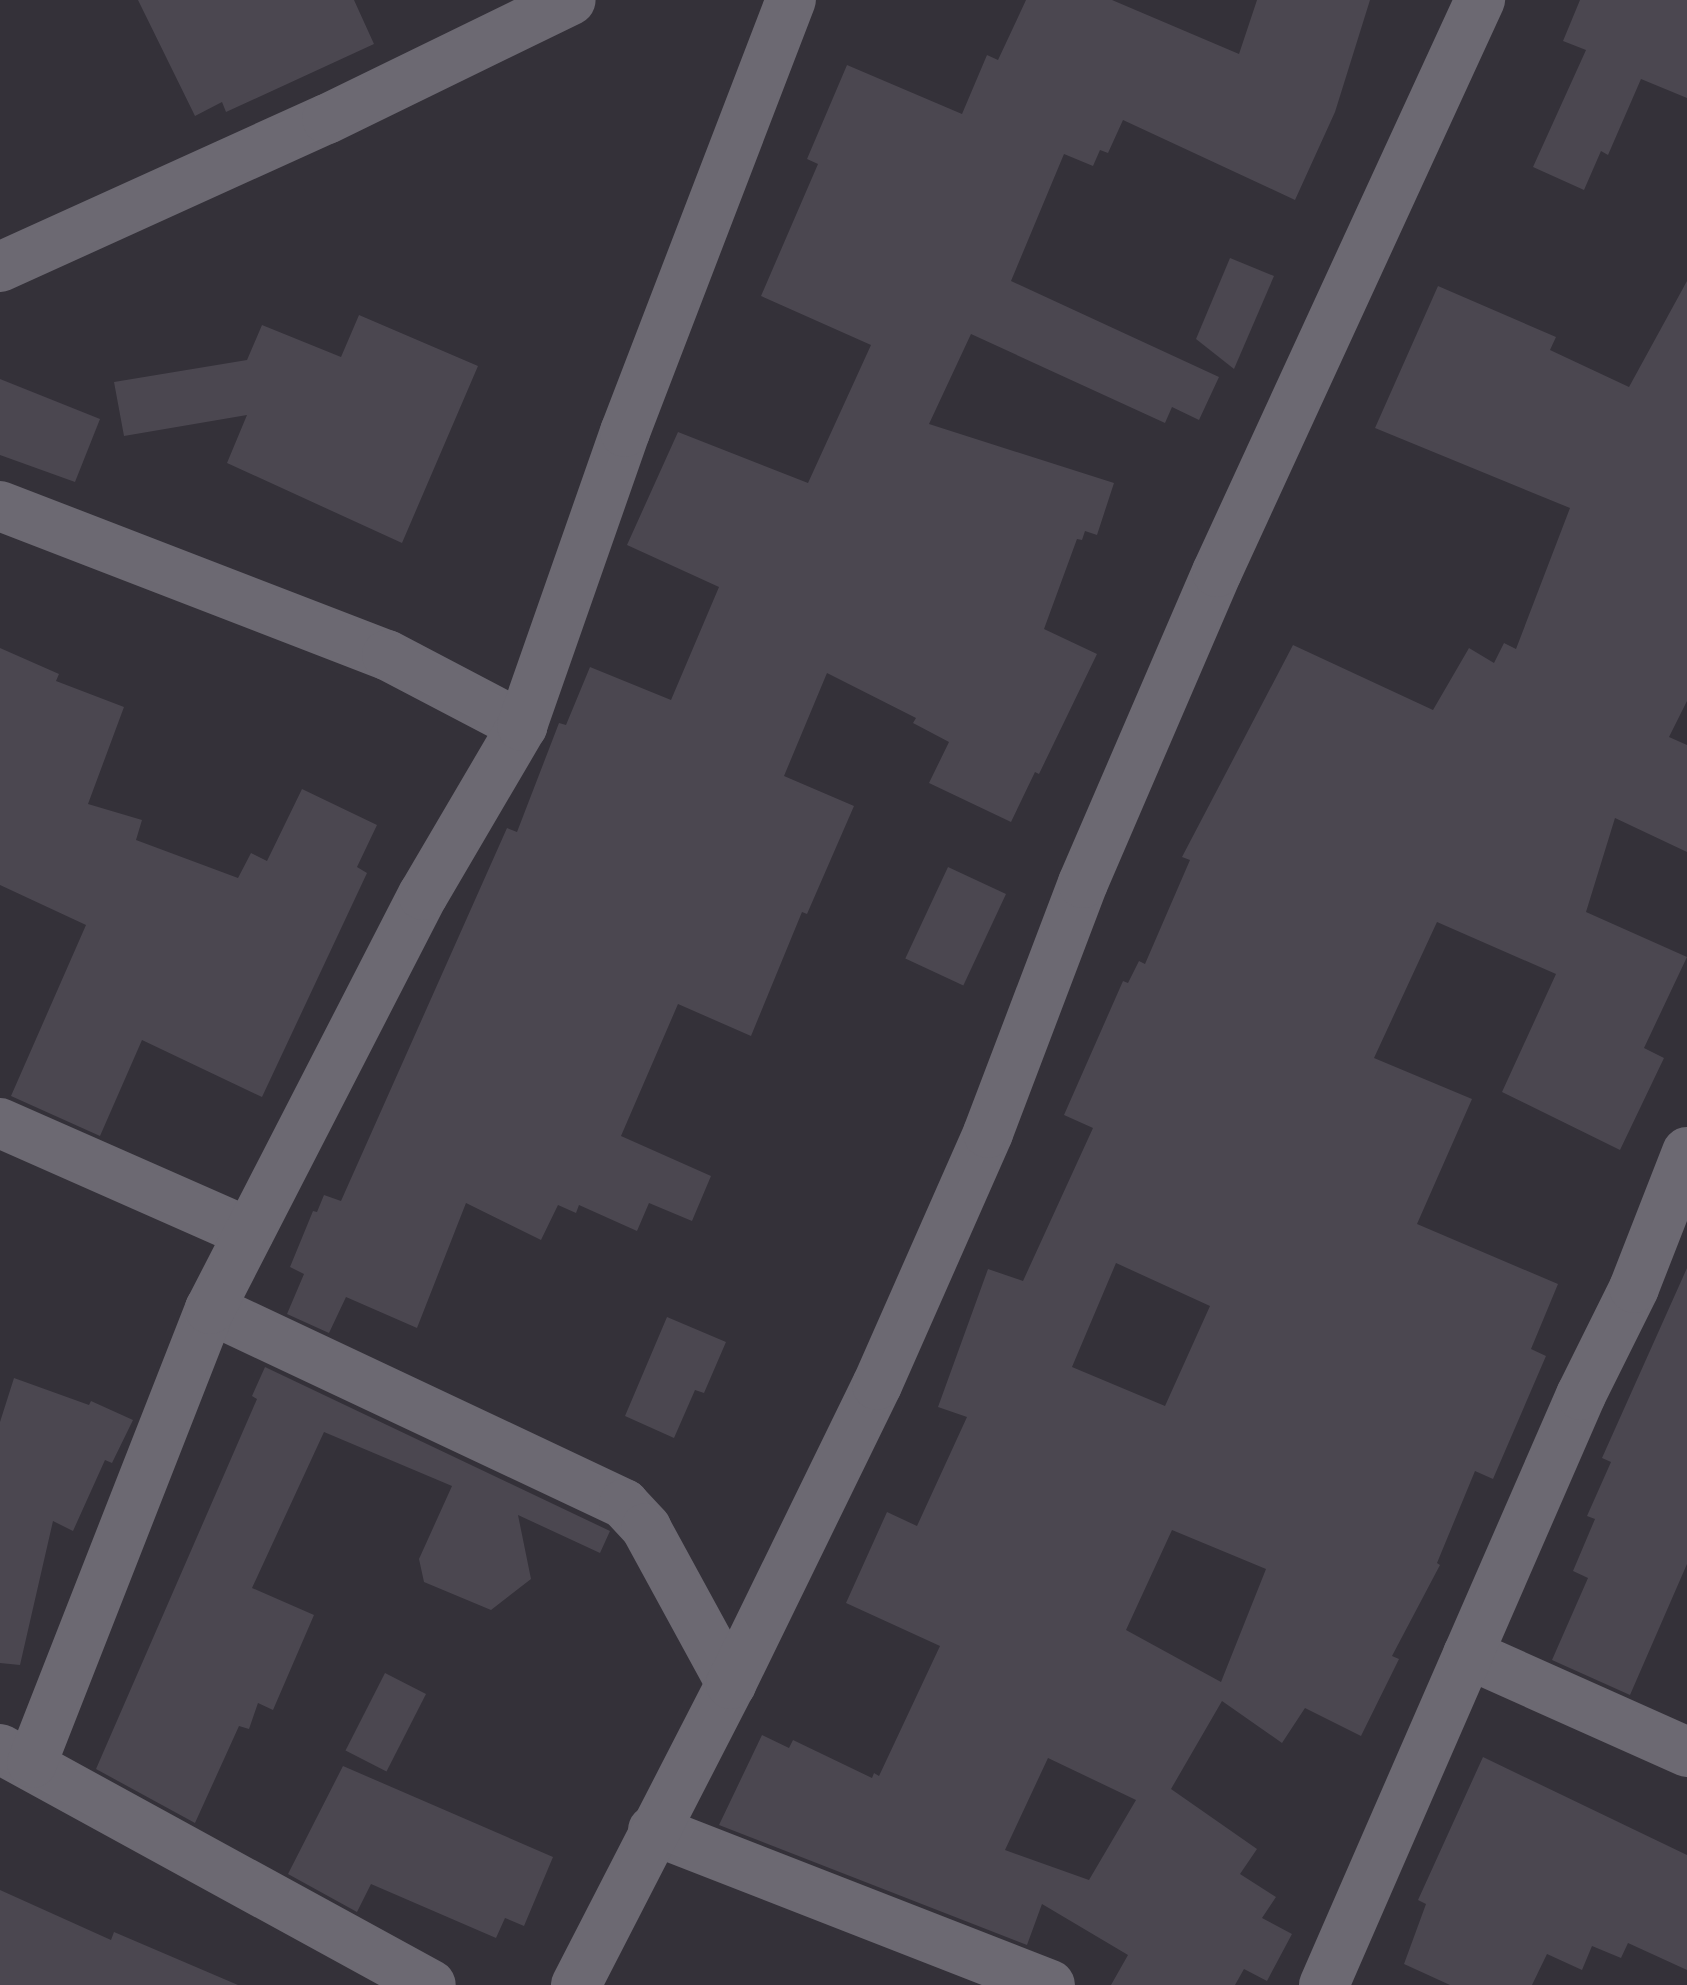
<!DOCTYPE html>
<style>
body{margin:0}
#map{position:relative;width:1687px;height:1985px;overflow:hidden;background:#343139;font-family:Jost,sans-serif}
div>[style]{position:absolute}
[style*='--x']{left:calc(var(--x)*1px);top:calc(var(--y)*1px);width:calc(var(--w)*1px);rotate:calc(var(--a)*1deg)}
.building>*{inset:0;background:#4b4750;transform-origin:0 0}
.street>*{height:50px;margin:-25px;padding:0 25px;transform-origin:25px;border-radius:25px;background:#6c6972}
span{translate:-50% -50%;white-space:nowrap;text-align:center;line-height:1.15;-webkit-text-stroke:8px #2a272f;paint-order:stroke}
</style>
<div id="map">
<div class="building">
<i style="clip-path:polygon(138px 0,354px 0,374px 44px,226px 112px,222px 102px,195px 116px)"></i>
<i style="clip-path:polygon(1026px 0,1112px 0,1239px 54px,1257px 0,1370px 0,1335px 112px,1295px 200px,1123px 120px,1108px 153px,1100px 150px,1093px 166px,1064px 154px,1011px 281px,1219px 377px,1199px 420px,1172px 407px,1165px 423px,971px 334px,929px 424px,1114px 483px,1097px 535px,1085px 531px,1082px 540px,1077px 539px,1044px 629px,1097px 654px,1039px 774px,1035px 772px,1011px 822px,929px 783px,949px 742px,913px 723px,916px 718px,827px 673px,784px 776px,854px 806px,807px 914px,802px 912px,751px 1036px,678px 1004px,621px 1136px,711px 1176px,692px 1221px,649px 1203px,637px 1231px,579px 1205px,576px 1213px,558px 1205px,541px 1240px,466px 1203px,417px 1328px,346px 1297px,329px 1333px,287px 1314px,304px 1274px,290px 1267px,313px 1211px,317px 1212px,324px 1195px,341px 1201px,507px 828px,517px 832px,559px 723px,566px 725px,590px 667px,671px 700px,719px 587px,627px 545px,678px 432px,808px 483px,871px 345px,761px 296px,818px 164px,807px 159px,847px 65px,962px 114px,987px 55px,998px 60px)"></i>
<i style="clip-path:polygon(1580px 0,1687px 0,1687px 98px,1641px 79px,1608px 155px,1601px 151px,1584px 190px,1533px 167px,1586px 50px,1563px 41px)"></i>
<i style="clip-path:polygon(1230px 258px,1274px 276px,1234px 369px,1196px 339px)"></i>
<i style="clip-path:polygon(evenodd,1687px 281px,1687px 701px,1669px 737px,1687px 745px,1687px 852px,1615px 818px,1586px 912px,1687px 957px,1644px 1048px,1664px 1058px,1620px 1150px,1502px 1092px,1556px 974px,1437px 922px,1374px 1058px,1472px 1099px,1417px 1224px,1558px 1284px,1531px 1349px,1546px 1356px,1493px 1479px,1475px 1471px,1437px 1563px,1440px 1565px,1392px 1656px,1399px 1659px,1361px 1736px,1305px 1708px,1282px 1743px,1222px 1701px,1171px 1789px,1257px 1849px,1240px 1874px,1276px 1897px,1262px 1918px,1292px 1934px,1267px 1981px,1244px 1969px,1235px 1985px,1111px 1985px,1128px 1955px,1042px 1904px,1027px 1945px,719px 1825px,762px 1735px,789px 1748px,793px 1740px,872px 1778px,874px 1773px,879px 1776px,940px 1646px,846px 1603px,887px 1512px,917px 1526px,967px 1417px,938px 1407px,988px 1269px,1023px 1281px,1093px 1128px,1064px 1115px,1123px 981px,1128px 983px,1139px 961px,1145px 964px,1190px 860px,1182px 857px,1293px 645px,1433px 710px,1469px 648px,1494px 663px,1504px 643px,1516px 649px,1570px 508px,1375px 428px,1438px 286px,1556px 337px,1550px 350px,1629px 387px,1687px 281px,1116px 1263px,1210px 1306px,1165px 1406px,1072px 1367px,1116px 1263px,1687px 281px,1172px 1530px,1266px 1569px,1221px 1682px,1126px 1630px,1172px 1530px,1687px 281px,1048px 1758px,1136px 1800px,1089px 1880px,1005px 1850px,1048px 1758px)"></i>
<i style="clip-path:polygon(359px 315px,478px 366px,402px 543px,227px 463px,247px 415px,124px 436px,114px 382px,247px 360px,262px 325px,341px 357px)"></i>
<i style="clip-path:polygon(0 379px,100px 419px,75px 482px,0 455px)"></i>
<i style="clip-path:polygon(0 648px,59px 674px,56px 681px,124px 707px,88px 804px,142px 820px,136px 840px,238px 878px,251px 853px,267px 861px,302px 789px,377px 825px,357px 867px,367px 873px,262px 1097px,142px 1040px,100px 1136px,11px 1096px,86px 925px,0 885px)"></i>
<i style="left:948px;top:867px;width:64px;height:101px;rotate:25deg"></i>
<i style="clip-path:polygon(1687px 1268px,1687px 1564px,1630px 1695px,1552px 1660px,1588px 1578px,1573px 1571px,1595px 1519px,1587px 1516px,1611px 1462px,1602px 1458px)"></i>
<i style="clip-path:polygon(667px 1317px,726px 1342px,704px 1393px,695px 1390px,674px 1438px,625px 1416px)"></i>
<i style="clip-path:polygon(265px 1367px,610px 1531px,600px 1553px,518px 1515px,531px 1579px,491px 1610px,424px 1582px,419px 1559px,452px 1486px,324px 1432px,252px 1588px,314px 1615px,273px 1710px,258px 1703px,249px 1729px,239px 1726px,195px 1823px,96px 1769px,257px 1399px,252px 1396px)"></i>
<i style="clip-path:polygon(14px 1378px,89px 1405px,91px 1401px,133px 1420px,112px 1463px,105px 1460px,73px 1531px,53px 1521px,20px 1665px,0 1663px,0 1422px)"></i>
<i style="left:385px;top:1673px;width:46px;height:87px;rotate:27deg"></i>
<i style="clip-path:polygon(1483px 1757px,1687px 1855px,1687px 1970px,1628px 1943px,1621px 1958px,1592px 1946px,1582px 1970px,1547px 1954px,1532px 1985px,1450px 1985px,1404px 1964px,1426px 1904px,1418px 1900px)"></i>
<i style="clip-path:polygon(343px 1766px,553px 1857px,524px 1926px,505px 1918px,496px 1938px,371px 1884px,357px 1912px,288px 1874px)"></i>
<i style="clip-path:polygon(0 1890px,111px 1940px,114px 1932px,238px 1985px,0 1985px)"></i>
</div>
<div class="street">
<i style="--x:0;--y:267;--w:359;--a:-24.4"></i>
<i style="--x:327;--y:119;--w:271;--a:-26"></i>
<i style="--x:0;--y:506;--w:415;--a:21.1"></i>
<i style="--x:387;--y:655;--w:153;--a:27.7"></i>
<i style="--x:0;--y:1123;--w:272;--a:23.8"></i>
<i style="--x:210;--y:1309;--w:458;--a:25.2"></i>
<i style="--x:624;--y:1504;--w:33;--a:47"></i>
<i style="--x:646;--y:1528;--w:178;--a:61.4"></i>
<i style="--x:1468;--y:1654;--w:240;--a:24.1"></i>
<i style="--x:0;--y:1749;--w:491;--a:28.7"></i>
<i style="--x:32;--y:1763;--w:488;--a:-68.6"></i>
<i style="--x:210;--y:1309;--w:466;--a:-62.8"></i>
<i style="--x:423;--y:895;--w:196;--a:-59.6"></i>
<i style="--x:522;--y:726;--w:312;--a:-70.7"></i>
<i style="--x:625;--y:432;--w:463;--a:-69"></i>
<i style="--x:653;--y:1830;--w:426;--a:21.3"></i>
<i style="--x:576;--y:1985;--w:339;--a:-62.8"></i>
<i style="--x:731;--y:1684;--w:333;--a:-64"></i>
<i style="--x:877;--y:1385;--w:275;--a:-66.2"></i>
<i style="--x:988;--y:1133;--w:267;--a:-69.2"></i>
<i style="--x:1083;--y:883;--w:339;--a:-66.7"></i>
<i style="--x:1217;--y:572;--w:630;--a:-65.31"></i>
<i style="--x:1324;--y:1985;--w:644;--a:-66.46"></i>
<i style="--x:1581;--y:1395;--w:119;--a:-63.6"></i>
<i style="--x:1634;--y:1288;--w:146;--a:-68.7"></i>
</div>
</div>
